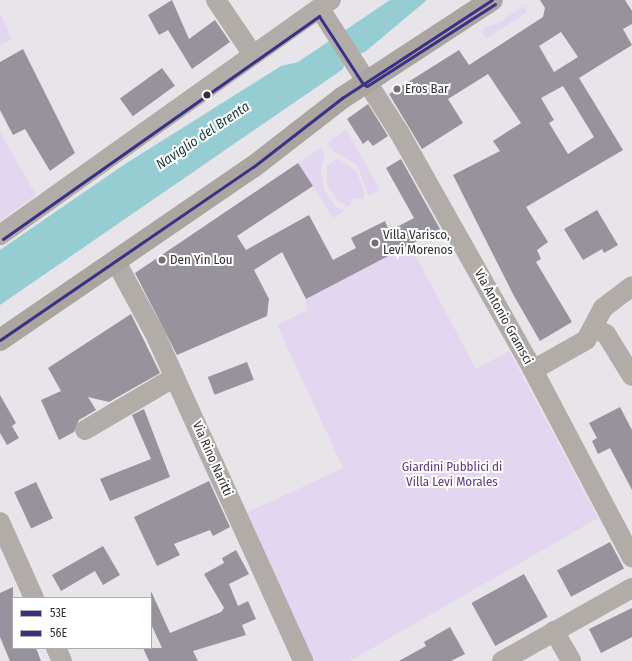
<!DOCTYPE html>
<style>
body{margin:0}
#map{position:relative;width:632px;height:661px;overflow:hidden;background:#e7e5e9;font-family:"Fira Sans Condensed",sans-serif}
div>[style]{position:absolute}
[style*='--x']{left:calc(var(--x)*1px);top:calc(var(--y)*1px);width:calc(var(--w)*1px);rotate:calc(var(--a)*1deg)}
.green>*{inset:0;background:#e3d6f0}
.water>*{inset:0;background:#96cdd3}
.building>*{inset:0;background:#97929c;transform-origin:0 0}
.minor>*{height:20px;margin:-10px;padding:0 10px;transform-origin:10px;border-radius:10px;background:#b2aca8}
.major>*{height:22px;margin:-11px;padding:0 11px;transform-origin:11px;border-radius:11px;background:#aba49f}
.bus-1>*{height:3px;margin:-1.5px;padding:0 1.5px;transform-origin:1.5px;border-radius:1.5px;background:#393185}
.bus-2>*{height:3px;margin:-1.5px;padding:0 1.5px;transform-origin:1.5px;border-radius:1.5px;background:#393185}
.dots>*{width:11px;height:11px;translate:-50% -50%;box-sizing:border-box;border:2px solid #fff;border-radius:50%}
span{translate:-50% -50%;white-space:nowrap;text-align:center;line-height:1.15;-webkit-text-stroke:4px #fff;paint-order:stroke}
.poi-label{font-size:13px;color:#323134}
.left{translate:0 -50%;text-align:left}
.street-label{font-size:13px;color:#323134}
.park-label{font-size:13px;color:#5f3c7c}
.water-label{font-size:14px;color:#163c3f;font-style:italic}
.legend{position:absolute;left:12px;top:597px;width:140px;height:52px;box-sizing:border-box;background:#fff;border:1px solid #adadae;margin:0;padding:5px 7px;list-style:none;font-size:12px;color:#323134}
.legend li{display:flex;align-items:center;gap:8px;height:20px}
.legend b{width:20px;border:1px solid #adadae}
</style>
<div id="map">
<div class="green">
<i style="clip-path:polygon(523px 6px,527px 12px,486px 39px,482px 32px,485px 27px,497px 24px)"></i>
<i style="clip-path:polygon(0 14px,12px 39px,0 45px)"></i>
<i style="clip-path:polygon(346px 129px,380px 190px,369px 196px,357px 165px,334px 152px,327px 143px)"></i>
<i style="clip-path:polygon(0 132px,36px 195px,0 221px)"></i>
<i style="clip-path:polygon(321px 148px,325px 154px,321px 170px,324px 190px,335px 206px,344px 211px,333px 218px,298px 163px)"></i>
<i style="clip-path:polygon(338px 158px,356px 171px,363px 187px,364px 199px,353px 198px,349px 207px,338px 201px,327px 185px,327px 166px)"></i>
<i style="clip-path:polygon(410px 245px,476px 369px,509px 351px,598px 518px,350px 661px,311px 661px,242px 515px,343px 468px,277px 325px,307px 310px,306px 299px)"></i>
</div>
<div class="water">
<i style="clip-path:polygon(390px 0,427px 0,366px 51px,345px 62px,343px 69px,0 305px,0 250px,125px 164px,281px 66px,298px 62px)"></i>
</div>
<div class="building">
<i style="clip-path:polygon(172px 0,189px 39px,215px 20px,230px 42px,192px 69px,168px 30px,159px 35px,148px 15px)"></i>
<i style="clip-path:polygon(evenodd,540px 0,625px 0,632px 11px,632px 24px,623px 29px,632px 45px,579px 78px,623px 150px,526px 207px,548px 242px,537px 250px,541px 259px,536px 262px,572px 322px,540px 341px,514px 296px,453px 175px,500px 151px,493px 141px,521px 123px,488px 74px,448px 99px,463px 123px,422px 149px,389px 94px,459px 50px,469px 65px,543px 17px,545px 8px,540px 0,561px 32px,578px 57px,554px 72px,539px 46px,561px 32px,540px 0,563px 86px,594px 137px,568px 154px,549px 123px,554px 120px,541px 98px,563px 86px)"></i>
<i style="clip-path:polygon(23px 49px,75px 153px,50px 171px,25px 129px,13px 135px,0 110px,0 62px)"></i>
<i style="left:162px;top:68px;width:22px;height:52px;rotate:54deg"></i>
<i style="clip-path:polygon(368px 104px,388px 136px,373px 146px,368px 140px,363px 144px,347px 119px)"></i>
<i style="clip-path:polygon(401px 159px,440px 229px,306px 299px,282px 252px,254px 270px,269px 299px,267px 316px,177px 355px,135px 273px,298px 163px,313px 186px,237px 236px,246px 250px,309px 215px,333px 260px,356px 248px,351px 238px,385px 221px,389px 231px,414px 218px,386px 168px)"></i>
<i style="clip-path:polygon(597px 210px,618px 245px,604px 253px,602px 249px,583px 260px,564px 229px)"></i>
<i style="clip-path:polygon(131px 314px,160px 373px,109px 402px,88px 397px,96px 410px,79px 420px,74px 432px,59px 440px,41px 400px,61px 391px,48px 368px)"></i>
<i style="left:247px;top:362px;width:19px;height:42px;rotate:69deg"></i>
<i style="clip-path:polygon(0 395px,16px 423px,12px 426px,19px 438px,7px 445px,0 433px)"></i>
<i style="clip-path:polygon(620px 407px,632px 430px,632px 490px,610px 448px,598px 454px,592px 441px,597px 438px,589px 423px)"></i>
<i style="clip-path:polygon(144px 409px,170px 477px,110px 501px,100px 479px,151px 459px,132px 415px)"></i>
<i style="clip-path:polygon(209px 481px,230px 527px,213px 536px,210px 530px,174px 544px,180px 555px,157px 566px,134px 517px)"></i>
<i style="left:36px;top:482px;width:40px;height:24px;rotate:65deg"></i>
<i style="left:610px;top:542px;width:30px;height:60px;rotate:62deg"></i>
<i style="clip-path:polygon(103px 546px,120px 575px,103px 585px,95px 571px,61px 591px,52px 575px)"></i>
<i style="clip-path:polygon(236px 550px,249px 574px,229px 584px,238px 606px,248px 601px,256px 619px,242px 625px,246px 635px,193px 651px,198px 661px,149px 661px,143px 648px,162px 648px,151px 624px,151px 591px,170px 633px,221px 612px,224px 608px,204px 574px,224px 563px,222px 558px)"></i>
<i style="left:524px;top:574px;width:49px;height:60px;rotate:61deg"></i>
<i style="clip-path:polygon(13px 587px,13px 648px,36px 648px,41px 661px,10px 661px,0 637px,0 593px)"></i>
<i style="clip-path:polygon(632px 608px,632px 637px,601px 653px,589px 629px)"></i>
<i style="clip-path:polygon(450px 627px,465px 654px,451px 661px,399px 661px,426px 646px,424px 642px)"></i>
</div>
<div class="minor">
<i style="--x:216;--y:0;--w:66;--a:56.1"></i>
<i style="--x:320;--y:9;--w:146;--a:57.3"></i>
<i style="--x:399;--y:132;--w:273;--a:60.6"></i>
<i style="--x:533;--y:370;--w:212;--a:62.2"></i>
<i style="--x:0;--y:235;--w:406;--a:-35.4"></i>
<i style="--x:115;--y:260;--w:84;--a:61.6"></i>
<i style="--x:155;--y:334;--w:359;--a:65.6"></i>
<i style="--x:594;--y:328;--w:13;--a:27"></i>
<i style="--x:606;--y:334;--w:49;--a:58.2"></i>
<i style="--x:533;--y:370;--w:61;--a:-29.5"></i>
<i style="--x:586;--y:340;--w:36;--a:-62"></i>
<i style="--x:603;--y:308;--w:36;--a:-37"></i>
<i style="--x:85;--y:430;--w:104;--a:-30.5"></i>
<i style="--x:0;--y:522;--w:83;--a:65.9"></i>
<i style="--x:554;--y:631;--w:34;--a:60"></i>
<i style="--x:56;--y:648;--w:14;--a:65"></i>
<i style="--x:502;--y:661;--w:149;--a:-29.3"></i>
</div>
<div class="major">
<i style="--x:0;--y:340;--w:306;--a:-34.4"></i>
<i style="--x:253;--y:167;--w:113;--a:-37.8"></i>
<i style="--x:342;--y:98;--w:179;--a:-33.2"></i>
</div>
<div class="bus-1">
<i style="--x:0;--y:340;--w:306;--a:-34.4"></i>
<i style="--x:253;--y:167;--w:113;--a:-37.8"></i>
<i style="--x:342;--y:98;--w:179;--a:-33.2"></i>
</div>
<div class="bus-2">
<i style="--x:3;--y:239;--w:387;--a:-35.2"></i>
<i style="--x:319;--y:16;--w:81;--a:57.1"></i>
<i style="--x:363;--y:84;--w:4;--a:27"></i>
<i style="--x:367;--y:86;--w:152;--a:-32.6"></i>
</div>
<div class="dots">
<i style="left:397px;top:89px;background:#717073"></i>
<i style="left:207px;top:95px;background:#323134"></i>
<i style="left:375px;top:243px;background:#717073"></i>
<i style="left:162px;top:260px;background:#717073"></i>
</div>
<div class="poi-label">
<span class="left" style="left:405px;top:89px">Eros Bar</span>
<span class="left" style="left:383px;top:243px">Villa Varisco,<br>Levi Morenos</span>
<span class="left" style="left:170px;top:260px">Den Yin Lou</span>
</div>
<div class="street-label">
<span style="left:503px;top:317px;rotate:61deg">Via Antonio Gramsci</span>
<span style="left:212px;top:459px;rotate:66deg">Via Rino Naritti</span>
</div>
<div class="park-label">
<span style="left:452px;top:475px">Giardini Pubblici di<br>Villa Levi Morales</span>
</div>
<div class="water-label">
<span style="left:203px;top:136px;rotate:-34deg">Naviglio del Brenta</span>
</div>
<ul class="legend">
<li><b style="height:5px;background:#393185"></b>53E</li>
<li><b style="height:5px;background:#393185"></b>56E</li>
</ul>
</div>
